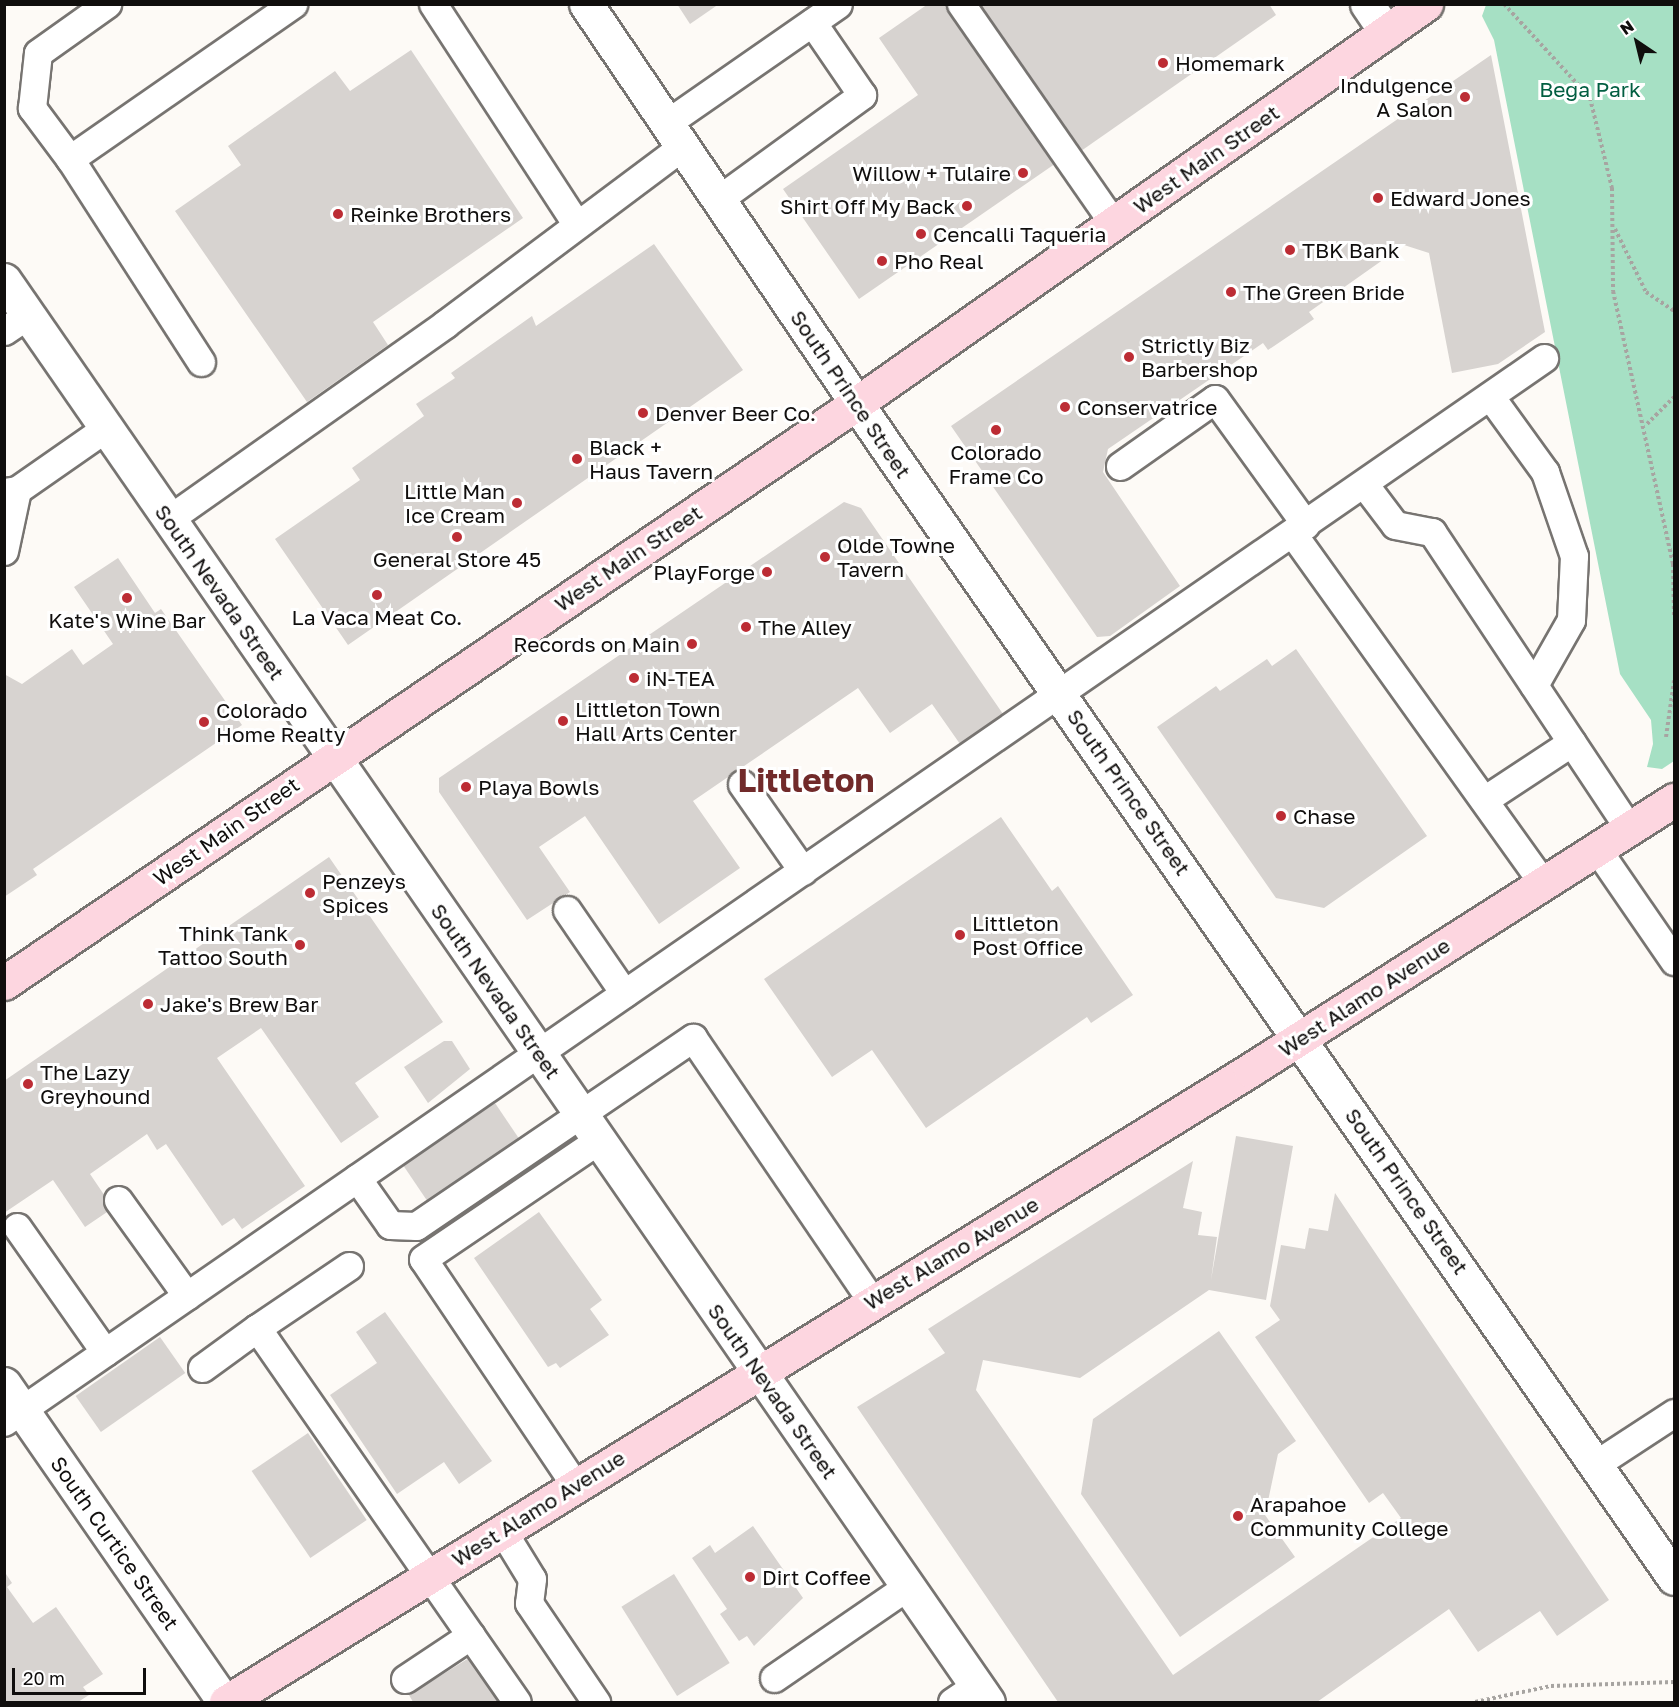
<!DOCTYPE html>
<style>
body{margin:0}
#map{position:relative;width:1679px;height:1707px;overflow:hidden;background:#fdfaf6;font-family:"Golos Text",sans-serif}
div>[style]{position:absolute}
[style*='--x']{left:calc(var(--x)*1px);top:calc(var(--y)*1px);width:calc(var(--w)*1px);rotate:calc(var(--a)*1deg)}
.green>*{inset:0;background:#a6e0c4}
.building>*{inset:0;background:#d7d3d0;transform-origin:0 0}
.path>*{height:4px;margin-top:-2px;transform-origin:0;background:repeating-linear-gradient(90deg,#a7a4a1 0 3px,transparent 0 6px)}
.roads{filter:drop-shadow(2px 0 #777471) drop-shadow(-2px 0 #777471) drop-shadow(0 2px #777471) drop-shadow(0 -2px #777471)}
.service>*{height:27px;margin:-13.5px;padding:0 13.5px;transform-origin:13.5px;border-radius:13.5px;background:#fff}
.minor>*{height:33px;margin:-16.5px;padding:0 16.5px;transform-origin:16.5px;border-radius:16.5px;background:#fff}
.tertiary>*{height:33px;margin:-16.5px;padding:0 16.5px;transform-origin:16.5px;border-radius:16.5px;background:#fff}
.secondary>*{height:33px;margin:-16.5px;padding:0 16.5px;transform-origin:16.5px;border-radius:16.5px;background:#fdd6e0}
.dots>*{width:16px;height:16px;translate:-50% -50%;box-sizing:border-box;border:3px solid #fff;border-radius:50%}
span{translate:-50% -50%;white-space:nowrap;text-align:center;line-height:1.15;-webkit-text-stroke:6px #fff;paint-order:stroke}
.poi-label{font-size:21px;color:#100e0d}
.left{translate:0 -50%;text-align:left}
.right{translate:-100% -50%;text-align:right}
.park-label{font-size:21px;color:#025e41}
.street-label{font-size:21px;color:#100e0d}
.town-label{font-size:33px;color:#712a2a;font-weight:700}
.frame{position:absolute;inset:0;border:6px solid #100e0d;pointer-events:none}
.north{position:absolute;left:1607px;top:12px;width:60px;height:60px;-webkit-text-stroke:4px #fff;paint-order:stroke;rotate:325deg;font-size:16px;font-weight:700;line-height:24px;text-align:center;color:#100e0d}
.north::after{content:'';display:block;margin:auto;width:21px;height:27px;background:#100e0d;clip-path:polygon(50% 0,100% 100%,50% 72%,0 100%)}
.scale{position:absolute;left:12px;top:1668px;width:134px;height:27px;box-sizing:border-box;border:3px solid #100e0d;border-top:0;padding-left:8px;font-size:18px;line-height:21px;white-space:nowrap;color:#100e0d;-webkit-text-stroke:4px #fff;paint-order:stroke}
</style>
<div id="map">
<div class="green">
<i style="clip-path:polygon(1486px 5px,1674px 5px,1674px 761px,1662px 769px,1647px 767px,1653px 744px,1651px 720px,1620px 674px,1494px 40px,1482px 16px)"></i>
</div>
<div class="building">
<i style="clip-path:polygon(677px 4px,719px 4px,690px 24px)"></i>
<i style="clip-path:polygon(928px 4px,955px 4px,1062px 159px,859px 299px,783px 189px,918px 95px,879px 38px)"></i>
<i style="clip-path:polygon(980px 4px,1269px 4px,1276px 15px,1081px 151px)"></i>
<i style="clip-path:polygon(411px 50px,523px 218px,373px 322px,388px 345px,307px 402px,175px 211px,241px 165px,228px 146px,335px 71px,350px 91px)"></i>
<i style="clip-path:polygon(1491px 55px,1545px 332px,1498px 364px,1452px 373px,1429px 253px,1404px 245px,1309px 312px,1314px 319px,1268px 350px,1263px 343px,1108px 449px,1103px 472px,1180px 586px,1110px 636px,1097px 637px,951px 426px)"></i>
<i style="clip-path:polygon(654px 244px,743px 370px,348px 645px,275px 539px,360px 480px,352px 468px,424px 416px,416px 404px,455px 378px,451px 373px,532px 316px,536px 326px)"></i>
<i style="clip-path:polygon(844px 502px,861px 508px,1003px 714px,960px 744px,932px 704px,890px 733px,858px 688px,693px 801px,740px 868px,659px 924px,585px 816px,539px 847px,570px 892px,527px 920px,439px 792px,439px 778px)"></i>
<i style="clip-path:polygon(118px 558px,155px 613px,161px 609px,242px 725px,33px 869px,37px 875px,4px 897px,4px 674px,22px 684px,72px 649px,83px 665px,113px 644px,74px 587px)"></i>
<i style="clip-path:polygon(1296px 649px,1427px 836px,1324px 908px,1276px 898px,1157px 727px,1216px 686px,1220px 691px,1267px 659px,1272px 666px)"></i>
<i style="clip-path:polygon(1001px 817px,1052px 891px,1058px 886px,1133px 995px,1091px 1023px,1087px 1017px,926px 1128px,872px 1050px,832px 1077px,764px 979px)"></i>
<i style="clip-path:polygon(329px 857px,443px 1022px,355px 1083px,379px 1117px,341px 1143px,261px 1028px,217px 1058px,305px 1186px,242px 1229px,234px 1218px,222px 1226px,166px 1144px,157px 1150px,147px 1134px,90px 1174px,113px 1208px,85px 1227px,53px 1180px,4px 1213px,4px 1081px)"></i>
<i style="clip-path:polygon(444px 1041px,452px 1041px,470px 1069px,428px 1103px,404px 1067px)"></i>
<i style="left:495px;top:1103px;width:48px;height:111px;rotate:56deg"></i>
<i style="clip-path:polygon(1236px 1136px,1293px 1146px,1266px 1300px,1209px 1290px,1080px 1378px,983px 1360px,976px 1390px,1173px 1675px,1401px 1518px,1383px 1493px,1369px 1503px,1255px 1337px,1280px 1320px,1270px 1306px,1281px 1245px,1305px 1249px,1309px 1228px,1328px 1231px,1335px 1193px,1609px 1600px,1557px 1636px,1540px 1611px,1478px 1652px,1449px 1609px,1317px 1702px,1058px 1702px,857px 1407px,945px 1353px,928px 1329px,1193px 1161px,1183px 1208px,1202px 1212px,1198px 1235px,1217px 1237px,1211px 1280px)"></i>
<i style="clip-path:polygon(539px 1212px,602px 1300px,590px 1309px,609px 1335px,560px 1368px,556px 1363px,548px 1367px,474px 1258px)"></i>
<i style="clip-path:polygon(385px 1312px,492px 1461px,459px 1484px,444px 1462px,397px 1494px,330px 1395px,377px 1363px,356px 1332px)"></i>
<i style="clip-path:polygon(1219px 1331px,1296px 1441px,1278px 1454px,1265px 1515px,1295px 1557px,1180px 1637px,1081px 1494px,1093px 1419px)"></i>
<i style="left:160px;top:1337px;width:44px;height:103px;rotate:55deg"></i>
<i style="left:308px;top:1433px;width:105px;height:68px;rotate:56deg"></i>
<i style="clip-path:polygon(753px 1526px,803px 1598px,754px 1646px,747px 1636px,739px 1641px,720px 1614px,727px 1609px,692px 1558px,710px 1545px,715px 1553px)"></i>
<i style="clip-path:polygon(4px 1571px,12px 1583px,7px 1587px,33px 1623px,56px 1607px,103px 1674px,83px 1687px,89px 1695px,78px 1702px,4px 1702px)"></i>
<i style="left:674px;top:1574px;width:105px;height:62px;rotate:58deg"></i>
<i style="clip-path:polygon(469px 1658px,501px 1702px,413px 1702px,409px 1695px)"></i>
</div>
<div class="path">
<i style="--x:1504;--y:4;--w:127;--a:47.5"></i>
<i style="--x:1590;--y:98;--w:93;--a:76.3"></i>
<i style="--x:1612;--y:188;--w:103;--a:89.4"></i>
<i style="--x:1613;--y:291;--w:280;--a:77.6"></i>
<i style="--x:1673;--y:564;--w:51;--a:88.9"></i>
<i style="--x:1615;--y:229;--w:70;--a:63.8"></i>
<i style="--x:1646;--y:292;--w:34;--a:34"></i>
<i style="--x:1647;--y:424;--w:38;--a:-45"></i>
<i style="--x:1666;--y:737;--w:57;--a:-81.9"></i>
<i style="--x:1475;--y:1702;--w:78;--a:-11.9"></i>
<i style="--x:1551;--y:1686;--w:123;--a:-1.9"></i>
</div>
<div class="roads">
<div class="service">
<i style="--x:433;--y:4;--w:262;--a:56.9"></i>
<i style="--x:961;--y:4;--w:267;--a:55.2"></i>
<i style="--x:667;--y:123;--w:208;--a:-34.8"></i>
<i style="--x:70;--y:159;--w:64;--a:-126.7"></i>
<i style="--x:32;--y:108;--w:55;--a:-83.8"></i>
<i style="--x:38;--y:53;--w:85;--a:-35.4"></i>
<i style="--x:719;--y:199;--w:177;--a:-36"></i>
<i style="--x:862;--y:95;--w:88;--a:-124.4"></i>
<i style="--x:4;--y:331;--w:29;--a:-34"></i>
<i style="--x:201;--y:362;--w:242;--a:-122.8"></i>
<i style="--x:70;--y:159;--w:272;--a:-34.8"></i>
<i style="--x:1490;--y:396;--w:94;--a:54.1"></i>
<i style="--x:1545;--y:472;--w:89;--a:71"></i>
<i style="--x:1574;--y:556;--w:64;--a:92.7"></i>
<i style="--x:1571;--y:620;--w:75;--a:119.6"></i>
<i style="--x:1120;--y:466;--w:116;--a:-35.2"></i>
<i style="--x:1215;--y:399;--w:155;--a:54.2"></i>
<i style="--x:1364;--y:484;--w:51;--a:52.9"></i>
<i style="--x:1395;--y:525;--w:38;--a:11"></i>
<i style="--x:1432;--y:532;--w:356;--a:56.4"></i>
<i style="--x:4;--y:492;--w:13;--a:-9"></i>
<i style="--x:17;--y:490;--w:108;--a:-34.9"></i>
<i style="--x:169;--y:519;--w:338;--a:-35.2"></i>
<i style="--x:445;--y:324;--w:297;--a:-36.8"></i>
<i style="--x:1293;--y:534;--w:429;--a:54.4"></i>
<i style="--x:4;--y:551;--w:62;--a:-78"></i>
<i style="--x:742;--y:784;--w:106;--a:55"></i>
<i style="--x:1484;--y:800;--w:105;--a:-33.4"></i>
<i style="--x:1597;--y:849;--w:136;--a:55.5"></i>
<i style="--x:567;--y:910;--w:101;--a:55.5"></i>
<i style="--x:357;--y:1178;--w:57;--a:54.9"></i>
<i style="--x:390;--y:1225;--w:26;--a:2"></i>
<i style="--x:416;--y:1226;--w:335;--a:-34.2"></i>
<i style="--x:693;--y:1038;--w:318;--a:55.8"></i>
<i style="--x:118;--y:1200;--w:118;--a:54.3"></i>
<i style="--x:17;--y:1227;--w:153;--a:54.9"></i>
<i style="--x:349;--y:1266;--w:111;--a:146"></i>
<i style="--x:257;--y:1328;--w:455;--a:55.2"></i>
<i style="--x:202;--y:1368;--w:68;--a:-36"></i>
<i style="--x:4;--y:1422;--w:1872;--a:-34.64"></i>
<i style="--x:1596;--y:1464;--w:93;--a:-33.2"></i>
<i style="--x:575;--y:1485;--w:272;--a:-123.9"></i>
<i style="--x:423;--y:1259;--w:212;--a:-34.1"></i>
<i style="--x:502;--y:1530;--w:57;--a:58.5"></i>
<i style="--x:532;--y:1579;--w:24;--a:97"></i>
<i style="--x:529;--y:1603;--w:120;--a:55.9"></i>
<i style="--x:774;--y:1678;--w:163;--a:-34.5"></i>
<i style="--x:405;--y:1679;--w:79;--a:-33.7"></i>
<i style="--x:952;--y:1702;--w:29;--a:-34"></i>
</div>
<div class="minor">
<i style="--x:1367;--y:4;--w:34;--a:56"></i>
<i style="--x:4;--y:280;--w:1729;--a:55.32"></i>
<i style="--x:4;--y:1384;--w:387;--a:55.3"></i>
</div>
<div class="tertiary">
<i style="--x:586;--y:4;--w:529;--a:55.86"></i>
<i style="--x:883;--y:442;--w:1384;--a:55.15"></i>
</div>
<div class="secondary">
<i style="--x:4;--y:983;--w:1032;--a:-34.21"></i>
<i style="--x:857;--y:403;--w:695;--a:-35.04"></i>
<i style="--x:226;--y:1702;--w:1203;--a:-31.68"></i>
<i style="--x:1250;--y:1070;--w:503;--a:-32.49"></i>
</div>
</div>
<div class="dots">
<i style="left:1163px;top:63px;background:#bc2c34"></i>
<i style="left:1465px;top:97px;background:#bc2c34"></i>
<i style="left:1023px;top:173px;background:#bc2c34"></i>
<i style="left:1378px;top:198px;background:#bc2c34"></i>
<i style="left:967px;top:206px;background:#bc2c34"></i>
<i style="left:338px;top:214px;background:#bc2c34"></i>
<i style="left:921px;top:234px;background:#bc2c34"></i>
<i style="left:1290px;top:250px;background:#bc2c34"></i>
<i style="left:882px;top:261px;background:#bc2c34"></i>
<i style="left:1231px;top:292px;background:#bc2c34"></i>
<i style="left:1129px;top:357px;background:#bc2c34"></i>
<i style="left:1065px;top:407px;background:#bc2c34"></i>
<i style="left:643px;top:413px;background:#bc2c34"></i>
<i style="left:996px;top:430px;background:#bc2c34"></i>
<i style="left:577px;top:459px;background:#bc2c34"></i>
<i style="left:517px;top:503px;background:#bc2c34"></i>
<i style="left:457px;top:537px;background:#bc2c34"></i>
<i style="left:825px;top:557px;background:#bc2c34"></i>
<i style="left:767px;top:572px;background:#bc2c34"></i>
<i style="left:377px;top:595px;background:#bc2c34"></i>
<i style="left:127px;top:598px;background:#bc2c34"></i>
<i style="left:746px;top:627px;background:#bc2c34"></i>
<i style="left:692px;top:644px;background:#bc2c34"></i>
<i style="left:634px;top:678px;background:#bc2c34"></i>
<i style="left:563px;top:721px;background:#bc2c34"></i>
<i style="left:204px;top:722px;background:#bc2c34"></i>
<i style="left:466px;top:787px;background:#bc2c34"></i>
<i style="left:1281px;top:816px;background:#bc2c34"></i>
<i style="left:310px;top:893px;background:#bc2c34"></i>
<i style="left:960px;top:935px;background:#bc2c34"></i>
<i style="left:300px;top:945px;background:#bc2c34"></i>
<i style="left:148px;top:1004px;background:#bc2c34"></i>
<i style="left:28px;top:1084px;background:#bc2c34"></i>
<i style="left:1238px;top:1516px;background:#bc2c34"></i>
<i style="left:750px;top:1577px;background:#bc2c34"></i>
</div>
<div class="poi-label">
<span class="left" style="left:1175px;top:63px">Homemark</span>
<span class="right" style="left:1453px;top:97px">Indulgence<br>A Salon</span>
<span class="right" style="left:1011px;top:173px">Willow + Tulaire</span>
<span class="left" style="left:1390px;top:198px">Edward Jones</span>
<span class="right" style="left:955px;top:206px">Shirt Off My Back</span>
<span class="left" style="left:350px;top:214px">Reinke Brothers</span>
<span class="left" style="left:933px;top:234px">Cencalli Taqueria</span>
<span class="left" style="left:1302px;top:250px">TBK Bank</span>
<span class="left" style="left:894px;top:261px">Pho Real</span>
<span class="left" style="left:1243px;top:292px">The Green Bride</span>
<span class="left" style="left:1141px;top:357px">Strictly Biz<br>Barbershop</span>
<span class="left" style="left:1077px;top:407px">Conservatrice</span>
<span class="left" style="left:655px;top:413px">Denver Beer Co.</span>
<span class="left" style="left:589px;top:459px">Black +<br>Haus Tavern</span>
<span style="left:996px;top:464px">Colorado<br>Frame Co</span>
<span class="right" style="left:505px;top:503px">Little Man<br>Ice Cream</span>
<span class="left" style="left:837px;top:557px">Olde Towne<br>Tavern</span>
<span style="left:457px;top:559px">General Store 45</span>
<span class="right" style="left:755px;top:572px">PlayForge</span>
<span style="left:377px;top:617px">La Vaca Meat Co.</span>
<span style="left:127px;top:620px">Kate's Wine Bar</span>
<span class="left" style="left:758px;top:627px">The Alley</span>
<span class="right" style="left:680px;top:644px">Records on Main</span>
<span class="left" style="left:646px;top:678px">iN-TEA</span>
<span class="left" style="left:575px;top:721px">Littleton Town<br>Hall Arts Center</span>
<span class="left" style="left:216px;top:722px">Colorado<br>Home Realty</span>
<span class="left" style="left:478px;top:787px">Playa Bowls</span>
<span class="left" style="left:1293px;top:816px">Chase</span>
<span class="left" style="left:322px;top:893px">Penzeys<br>Spices</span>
<span class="left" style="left:972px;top:935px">Littleton<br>Post Office</span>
<span class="right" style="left:288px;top:945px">Think Tank<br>Tattoo South</span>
<span class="left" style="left:160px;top:1004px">Jake's Brew Bar</span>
<span class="left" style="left:40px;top:1084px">The Lazy<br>Greyhound</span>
<span class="left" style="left:1250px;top:1516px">Arapahoe<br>Community College</span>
<span class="left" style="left:762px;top:1577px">Dirt Coffee</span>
</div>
<div class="park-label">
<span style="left:1590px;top:89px">Bega Park</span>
</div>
<div class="street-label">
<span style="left:1206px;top:159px;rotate:-35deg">West Main Street</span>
<span style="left:851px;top:394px;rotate:56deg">South Prince Street</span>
<span style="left:628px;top:558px;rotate:-34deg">West Main Street</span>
<span style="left:220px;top:592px;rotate:55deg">South Nevada Street</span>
<span style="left:1129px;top:792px;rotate:55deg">South Prince Street</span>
<span style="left:226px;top:831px;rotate:-35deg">West Main Street</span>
<span style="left:496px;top:991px;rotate:55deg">South Nevada Street</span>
<span style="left:1364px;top:997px;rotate:-33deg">West Alamo Avenue</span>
<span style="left:1407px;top:1191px;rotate:55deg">South Prince Street</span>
<span style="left:951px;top:1253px;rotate:-31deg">West Alamo Avenue</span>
<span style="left:773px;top:1391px;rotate:55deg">South Nevada Street</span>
<span style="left:538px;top:1508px;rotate:-32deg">West Alamo Avenue</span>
<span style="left:115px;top:1543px;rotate:55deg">South Curtice Street</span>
</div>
<div class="town-label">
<span style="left:806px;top:780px">Littleton</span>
</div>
<div class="frame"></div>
<div class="north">N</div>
<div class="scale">20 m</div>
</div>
